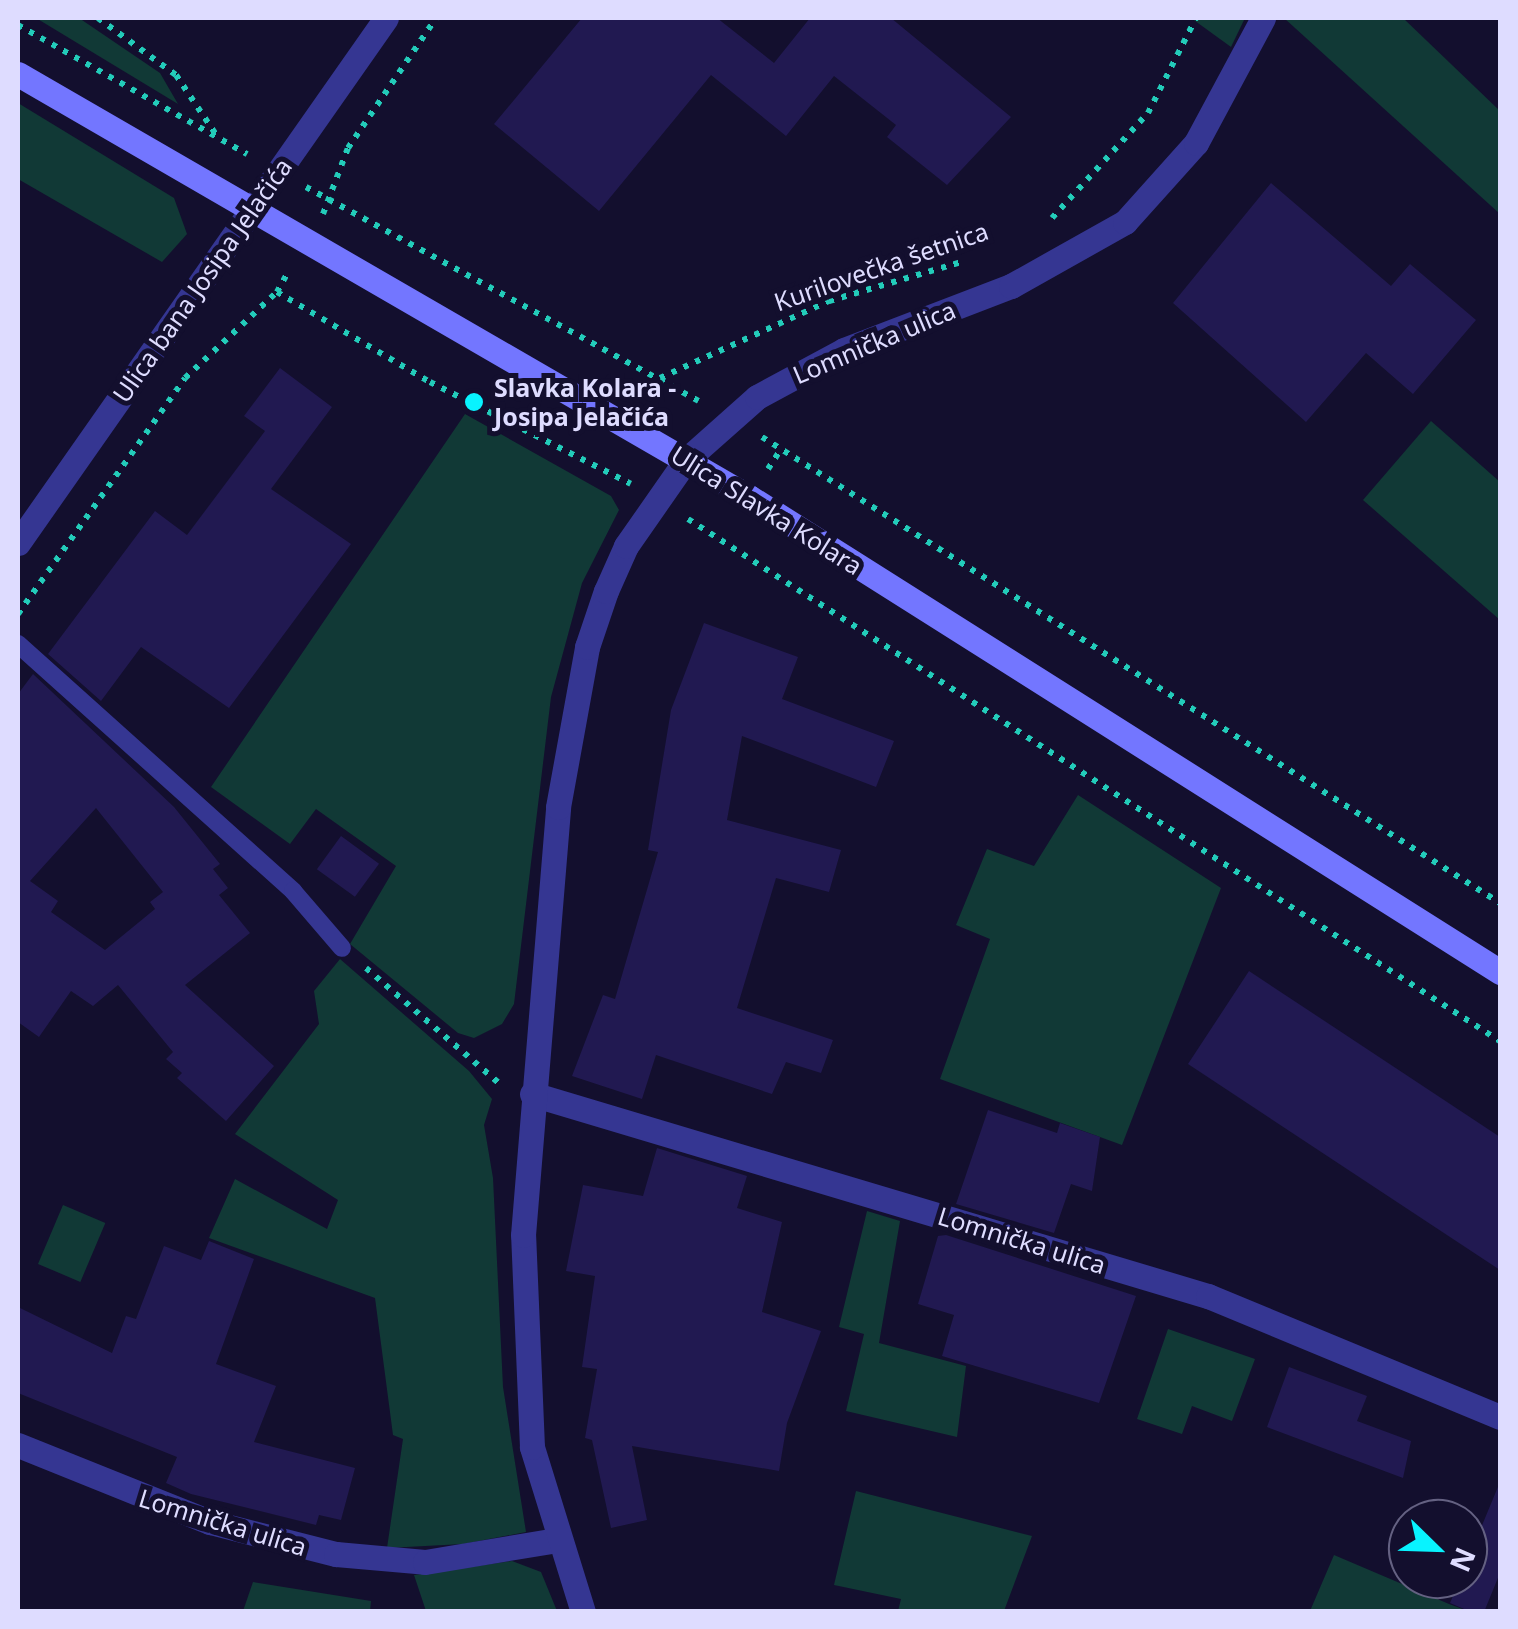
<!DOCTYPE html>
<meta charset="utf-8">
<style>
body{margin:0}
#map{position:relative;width:1518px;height:1629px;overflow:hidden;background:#130f2e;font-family:"Noto Sans",sans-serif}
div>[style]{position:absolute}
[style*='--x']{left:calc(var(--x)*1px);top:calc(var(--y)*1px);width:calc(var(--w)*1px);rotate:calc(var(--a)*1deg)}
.green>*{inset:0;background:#113936;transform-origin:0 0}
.building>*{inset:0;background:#211951;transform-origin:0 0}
.path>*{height:6px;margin-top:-3px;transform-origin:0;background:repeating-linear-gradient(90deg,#23ccba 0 5px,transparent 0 13px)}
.lane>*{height:18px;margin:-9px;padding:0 9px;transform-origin:9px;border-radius:9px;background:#353692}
.street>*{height:25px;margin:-12.5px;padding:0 12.5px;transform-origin:12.5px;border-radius:12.5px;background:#353692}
.secondary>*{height:25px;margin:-12.5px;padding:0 12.5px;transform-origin:12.5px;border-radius:12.5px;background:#7376ff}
.dots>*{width:28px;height:28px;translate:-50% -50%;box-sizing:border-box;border:5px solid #130f2e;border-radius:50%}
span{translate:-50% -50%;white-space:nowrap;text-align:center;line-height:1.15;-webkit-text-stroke:10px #130f2e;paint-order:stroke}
.street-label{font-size:25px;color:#dedcff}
.poi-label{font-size:25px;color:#dedcff;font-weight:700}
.left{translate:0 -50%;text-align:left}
.frame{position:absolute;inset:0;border:20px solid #dedcff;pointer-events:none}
.north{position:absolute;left:1388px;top:1499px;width:100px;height:100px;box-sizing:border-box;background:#130f2e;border:2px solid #646182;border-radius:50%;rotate:113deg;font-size:28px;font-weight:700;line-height:40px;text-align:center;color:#dedcff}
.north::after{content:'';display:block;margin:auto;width:35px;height:45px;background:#08f3ff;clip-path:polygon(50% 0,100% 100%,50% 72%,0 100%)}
</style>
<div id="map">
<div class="green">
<i style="clip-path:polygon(36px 18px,79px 18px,160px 73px,178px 104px)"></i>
<i style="clip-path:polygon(1191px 18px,1245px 18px,1231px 47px)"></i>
<i style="clip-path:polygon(1284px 18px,1403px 18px,1500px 111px,1500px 214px)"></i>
<i style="clip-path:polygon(18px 103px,174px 198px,187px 234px,162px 262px,18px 179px)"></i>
<i style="clip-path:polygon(465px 414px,611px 496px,619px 510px,582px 583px,551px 697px,514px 1004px,502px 1024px,474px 1038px,458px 1033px,350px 944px,396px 866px,316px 809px,290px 844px,211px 787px)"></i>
<i style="clip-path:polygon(1431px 421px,1500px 482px,1500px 620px,1363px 500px)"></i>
<i style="clip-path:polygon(1078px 795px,1221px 888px,1122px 1145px,940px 1079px,990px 939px,956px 925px,987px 849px,1034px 866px)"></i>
<i style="clip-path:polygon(340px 959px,469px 1071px,492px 1099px,484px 1125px,493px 1178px,503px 1387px,526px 1532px,463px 1544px,387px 1548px,403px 1439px,393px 1435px,375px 1298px,209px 1238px,235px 1179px,327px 1229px,338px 1200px,235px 1134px,319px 1024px,314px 991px)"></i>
<i style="left:63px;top:1205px;width:46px;height:64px;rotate:23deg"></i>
<i style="clip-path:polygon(867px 1211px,900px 1221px,879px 1343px,966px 1366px,957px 1437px,846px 1411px,864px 1334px,839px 1327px)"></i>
<i style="clip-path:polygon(1168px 1329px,1255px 1359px,1232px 1421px,1192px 1406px,1182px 1434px,1137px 1419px)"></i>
<i style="clip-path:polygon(856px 1491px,1032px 1536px,1004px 1611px,898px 1611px,901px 1599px,834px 1585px)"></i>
<i style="clip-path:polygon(1334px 1555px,1449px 1604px,1468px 1611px,1310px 1611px)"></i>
<i style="clip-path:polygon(512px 1561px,541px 1572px,557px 1611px,426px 1611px,414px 1575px)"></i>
<i style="clip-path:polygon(253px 1582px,371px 1601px,370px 1611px,243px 1611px)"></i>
</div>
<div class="building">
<i style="clip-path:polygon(582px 18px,717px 18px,774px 63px,810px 18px,891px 18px,1011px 117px,947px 185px,887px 137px,896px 125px,834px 76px,786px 136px,711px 75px,599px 211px,494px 124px)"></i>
<i style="clip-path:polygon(1271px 183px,1391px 286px,1410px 264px,1476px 320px,1413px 394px,1366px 353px,1306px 422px,1173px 303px)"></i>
<i style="clip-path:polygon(280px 368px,332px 407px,271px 489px,351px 544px,229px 708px,141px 647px,101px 701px,48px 654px,155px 511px,187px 535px,265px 431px,244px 416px)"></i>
<i style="clip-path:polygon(704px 623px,798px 657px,782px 699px,894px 741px,876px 787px,742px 736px,727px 820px,841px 850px,829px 892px,776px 878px,737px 1008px,833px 1040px,821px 1073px,786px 1062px,772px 1094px,656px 1055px,642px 1099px,572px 1076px,603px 995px,615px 999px,658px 852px,648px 850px,671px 710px)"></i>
<i style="clip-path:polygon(evenodd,33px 674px,174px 807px,220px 864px,213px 869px,228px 888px,219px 895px,250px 933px,185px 985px,274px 1066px,226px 1121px,177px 1078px,182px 1073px,166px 1059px,173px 1052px,118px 985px,93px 1006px,71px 991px,39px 1037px,18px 1022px,18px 694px,33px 674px,96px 808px,163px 892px,150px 902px,155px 909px,105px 950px,51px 912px,58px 901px,30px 881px,96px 808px)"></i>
<i style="left:341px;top:836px;width:47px;height:41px;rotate:36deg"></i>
<i style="clip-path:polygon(1249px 971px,1500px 1137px,1500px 1270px,1188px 1064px)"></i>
<i style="clip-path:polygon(988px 1110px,1057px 1133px,1060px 1123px,1100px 1137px,1092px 1191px,1071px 1184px,1054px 1233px,956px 1204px)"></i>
<i style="clip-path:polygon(657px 1148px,747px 1176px,737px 1208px,782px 1222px,762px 1312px,821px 1331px,787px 1423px,779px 1471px,632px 1446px,647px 1520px,611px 1528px,592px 1440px,585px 1438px,597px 1369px,582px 1367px,595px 1276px,566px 1271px,583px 1185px,643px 1196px)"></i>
<i style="clip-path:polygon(946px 1235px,1136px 1296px,1099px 1403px,942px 1356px,954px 1315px,918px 1304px,938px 1236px)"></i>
<i style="clip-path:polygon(209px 1241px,254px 1259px,216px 1364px,276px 1386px,254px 1442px,355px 1468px,341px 1520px,319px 1515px,316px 1525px,191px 1494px,166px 1483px,177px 1457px,18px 1393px,18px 1307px,112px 1353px,126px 1316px,136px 1319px,164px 1246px,201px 1260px)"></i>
<i style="clip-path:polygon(1289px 1367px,1367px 1396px,1357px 1421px,1411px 1441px,1403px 1478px,1267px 1427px)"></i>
<i style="clip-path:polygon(1500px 1482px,1500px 1573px,1484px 1612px,1471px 1612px,1450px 1603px,1460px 1579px,1468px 1579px,1468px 1559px)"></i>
</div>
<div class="path">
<i style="--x:98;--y:18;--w:97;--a:36.2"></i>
<i style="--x:176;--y:75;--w:73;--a:56.1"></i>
<i style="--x:18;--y:25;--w:263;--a:29.4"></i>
<i style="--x:306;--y:187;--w:447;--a:28.6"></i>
<i style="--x:323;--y:214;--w:71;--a:-69.3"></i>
<i style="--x:348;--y:148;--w:157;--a:-55.9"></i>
<i style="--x:1052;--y:218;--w:142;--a:-47.6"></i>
<i style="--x:1148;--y:113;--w:106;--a:-63.2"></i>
<i style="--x:277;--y:292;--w:178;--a:30.5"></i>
<i style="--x:430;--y:382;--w:225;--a:26.9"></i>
<i style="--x:660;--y:378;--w:186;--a:-24.5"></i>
<i style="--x:829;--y:301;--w:142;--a:-16.4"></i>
<i style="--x:646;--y:399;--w:24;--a:-57"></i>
<i style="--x:762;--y:437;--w:873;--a:32.27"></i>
<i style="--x:768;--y:469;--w:24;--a:-57"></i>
<i style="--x:688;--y:519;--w:965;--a:32.74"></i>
<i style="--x:18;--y:614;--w:289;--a:-54.7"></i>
<i style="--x:185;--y:378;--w:126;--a:-43.1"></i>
<i style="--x:277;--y:292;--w:23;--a:-61"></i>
<i style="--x:366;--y:968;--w:177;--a:40.9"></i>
</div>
<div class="lane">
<i style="--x:18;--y:644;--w:370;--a:41.9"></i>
<i style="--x:293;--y:891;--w:75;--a:49.3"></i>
</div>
<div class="street">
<i style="--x:18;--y:543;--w:641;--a:-54.97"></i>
<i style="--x:532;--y:1094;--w:706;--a:16.64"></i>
<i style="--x:1208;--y:1296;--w:316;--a:22.5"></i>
<i style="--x:18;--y:1445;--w:207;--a:21.9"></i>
<i style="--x:210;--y:1522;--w:130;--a:14.3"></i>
<i style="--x:336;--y:1554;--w:89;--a:5.1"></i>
<i style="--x:425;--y:1562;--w:133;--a:-9.5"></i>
<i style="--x:583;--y:1612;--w:173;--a:-107.2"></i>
<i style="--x:532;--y:1447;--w:212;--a:-92.4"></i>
<i style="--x:523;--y:1235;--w:429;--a:-85.3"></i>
<i style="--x:558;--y:807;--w:163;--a:-79.7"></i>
<i style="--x:587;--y:647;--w:59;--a:-71.3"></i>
<i style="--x:606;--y:591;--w:49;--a:-66"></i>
<i style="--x:626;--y:546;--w:105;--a:-55.1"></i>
<i style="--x:686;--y:460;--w:95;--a:-41.6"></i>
<i style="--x:757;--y:397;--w:99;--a:-28.4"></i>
<i style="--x:844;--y:350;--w:179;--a:-21"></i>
<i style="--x:1011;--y:286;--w:131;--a:-29.3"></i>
<i style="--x:1125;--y:222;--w:106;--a:-48.1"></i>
<i style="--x:1196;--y:143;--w:142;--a:-61.8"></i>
</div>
<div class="secondary">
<i style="--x:18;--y:74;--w:845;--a:30.06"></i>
<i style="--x:749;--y:497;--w:889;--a:32.31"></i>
</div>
<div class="dots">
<i style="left:474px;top:402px;background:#08f3ff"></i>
</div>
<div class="street-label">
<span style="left:881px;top:266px;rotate:-19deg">Kurilovečka šetnica</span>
<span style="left:202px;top:280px;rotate:-55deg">Ulica bana Josipa Jelačića</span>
<span style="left:874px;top:342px;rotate:-23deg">Lomnička ulica</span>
<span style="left:767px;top:510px;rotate:32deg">Ulica Slavka Kolara</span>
<span style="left:1022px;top:1240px;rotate:17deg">Lomnička ulica</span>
<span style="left:223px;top:1522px;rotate:17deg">Lomnička ulica</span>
</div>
<div class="poi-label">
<span class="left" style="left:494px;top:402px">Slavka Kolara -<br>Josipa Jelačića</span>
</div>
<div class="frame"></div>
<div class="north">N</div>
</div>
